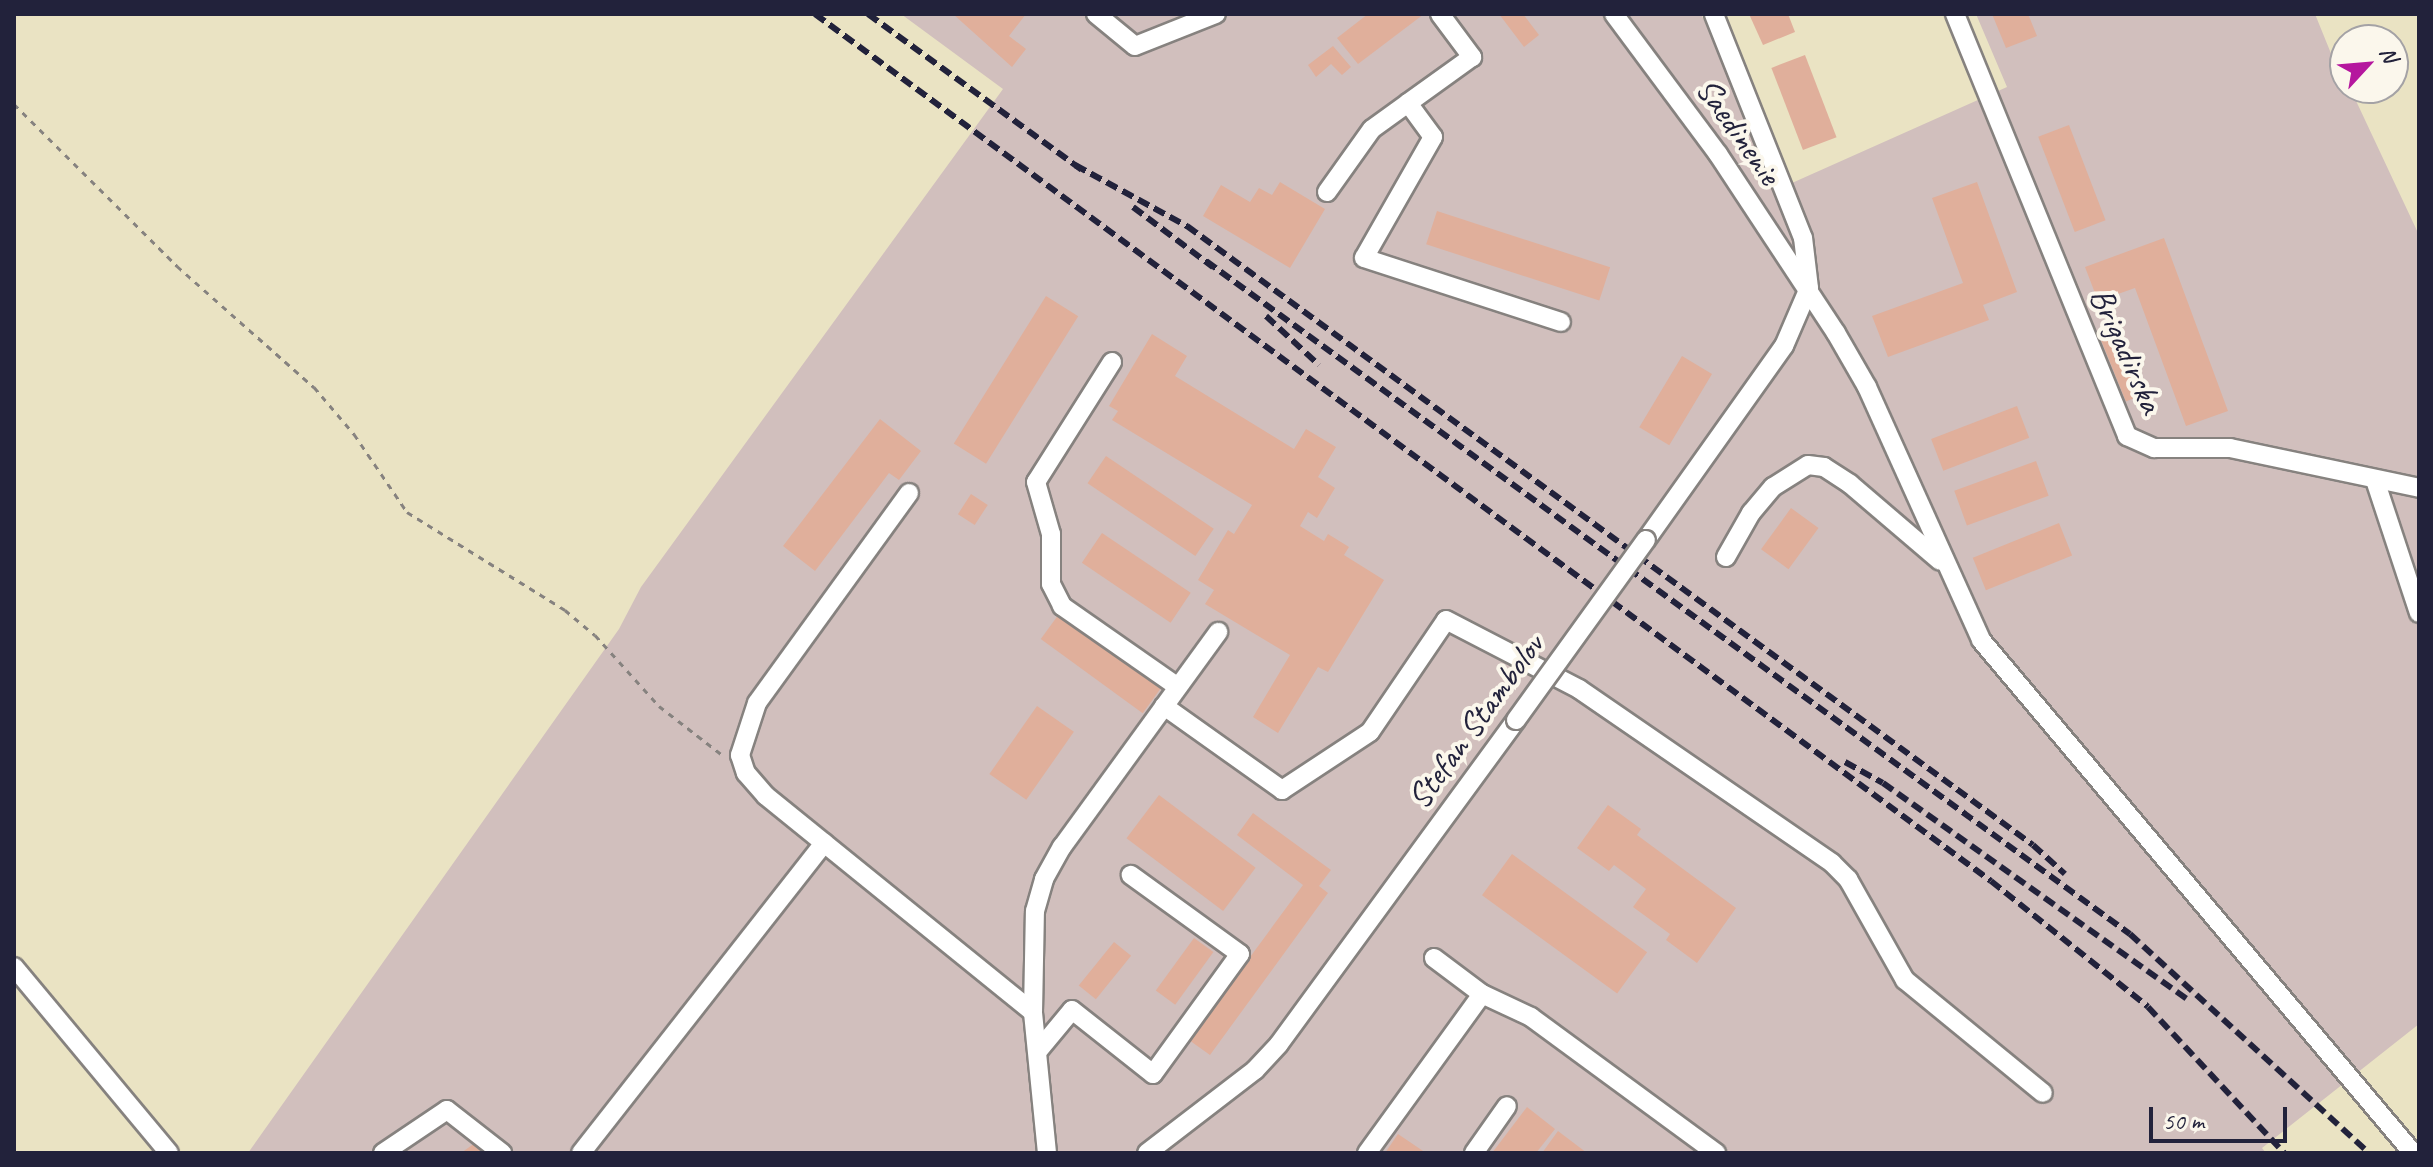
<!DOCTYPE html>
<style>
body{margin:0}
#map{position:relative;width:2433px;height:1167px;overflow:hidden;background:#eae3c3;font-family:Caveat,sans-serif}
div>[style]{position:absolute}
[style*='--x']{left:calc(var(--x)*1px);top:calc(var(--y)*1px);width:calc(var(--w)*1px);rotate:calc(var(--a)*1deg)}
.industrial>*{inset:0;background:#d1bfbd}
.building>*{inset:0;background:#e0af9b;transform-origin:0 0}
.path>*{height:3px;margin-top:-1.5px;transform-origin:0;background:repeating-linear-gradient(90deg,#86827f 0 6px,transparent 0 12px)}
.roads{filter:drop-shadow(2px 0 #86827f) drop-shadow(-2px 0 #86827f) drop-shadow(0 2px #86827f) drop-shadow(0 -2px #86827f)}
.minor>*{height:18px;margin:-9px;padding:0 9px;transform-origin:9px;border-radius:9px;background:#fff}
.rail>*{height:6px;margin-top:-3px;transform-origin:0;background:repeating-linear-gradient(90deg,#22223b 0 12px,transparent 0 18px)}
.bridges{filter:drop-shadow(2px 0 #86827f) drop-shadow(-2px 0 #86827f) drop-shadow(0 2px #86827f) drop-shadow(0 -2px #86827f)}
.minor-bridge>*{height:18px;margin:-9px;padding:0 9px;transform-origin:9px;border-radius:9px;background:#fff}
span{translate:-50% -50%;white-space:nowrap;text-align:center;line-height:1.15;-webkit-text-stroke:8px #fbf7ec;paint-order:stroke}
.street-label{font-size:34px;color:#22223b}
.frame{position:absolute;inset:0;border:16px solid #22223b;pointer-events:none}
.north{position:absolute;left:2329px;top:24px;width:80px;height:80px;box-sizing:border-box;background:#fbf7ec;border:2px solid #a4a2a5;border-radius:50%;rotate:64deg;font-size:22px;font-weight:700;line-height:32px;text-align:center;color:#22223b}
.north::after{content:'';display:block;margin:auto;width:28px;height:36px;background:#b5179e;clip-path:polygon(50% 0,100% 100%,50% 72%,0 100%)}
.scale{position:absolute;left:2149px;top:1107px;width:138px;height:36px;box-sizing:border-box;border:4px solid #22223b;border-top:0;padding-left:10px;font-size:24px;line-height:28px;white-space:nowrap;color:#22223b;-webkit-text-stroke:6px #fbf7ec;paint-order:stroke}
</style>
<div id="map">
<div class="industrial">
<i style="clip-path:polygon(901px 14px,1701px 14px,1783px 187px,2007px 87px,1976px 14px,2315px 14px,2345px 88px,2350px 88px,2419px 235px,2419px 1024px,2262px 1148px,2266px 1153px,248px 1153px,619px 629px,641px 587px,1003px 89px)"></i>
</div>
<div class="building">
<i style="clip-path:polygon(953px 14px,1026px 14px,1009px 36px,1026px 49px,1012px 67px)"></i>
<i style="clip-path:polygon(1368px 14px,1424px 14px,1358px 64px,1337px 38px)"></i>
<i style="clip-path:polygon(1499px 14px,1523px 14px,1539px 35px,1524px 47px)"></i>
<i style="clip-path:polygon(1749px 14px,1788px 14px,1795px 32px,1763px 45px)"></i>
<i style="clip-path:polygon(1992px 14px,2028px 14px,2037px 36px,2006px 48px)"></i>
<i style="clip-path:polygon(1333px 46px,1351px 67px,1342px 75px,1331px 64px,1316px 77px,1308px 65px)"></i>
<i style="left:1805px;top:55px;width:88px;height:36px;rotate:69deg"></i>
<i style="left:2069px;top:125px;width:102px;height:33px;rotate:69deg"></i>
<i style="clip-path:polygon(1280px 182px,1325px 209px,1290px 268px,1203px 216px,1221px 185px,1250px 202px,1259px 188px,1272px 195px)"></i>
<i style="clip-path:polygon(1977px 182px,2017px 292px,1983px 305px,1989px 320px,1888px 357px,1872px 316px,1963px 283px,1932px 198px)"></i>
<i style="left:1437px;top:211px;width:182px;height:35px;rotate:18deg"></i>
<i style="clip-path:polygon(2164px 238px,2228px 411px,2186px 426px,2135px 288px,2098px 301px,2085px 267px)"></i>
<i style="left:1046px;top:296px;width:38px;height:174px;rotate:32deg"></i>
<i style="left:2113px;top:327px;width:74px;height:16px;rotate:68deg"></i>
<i style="clip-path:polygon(1152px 334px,1187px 356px,1175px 376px,1294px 449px,1306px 429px,1336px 447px,1318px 477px,1335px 488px,1317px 518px,1308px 512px,1300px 526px,1324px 541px,1328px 534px,1349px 547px,1344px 555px,1384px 580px,1328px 672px,1318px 667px,1278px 733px,1253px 717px,1290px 655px,1205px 604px,1214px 590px,1198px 580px,1228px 530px,1234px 534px,1252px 505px,1112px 420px,1118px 411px,1109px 406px)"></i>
<i style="left:1682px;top:356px;width:35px;height:83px;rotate:31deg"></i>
<i style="left:2017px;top:406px;width:34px;height:92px;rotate:69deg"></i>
<i style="clip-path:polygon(880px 419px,921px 451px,899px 480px,889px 473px,815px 571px,783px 546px)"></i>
<i style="left:1106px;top:456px;width:130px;height:33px;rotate:34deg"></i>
<i style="left:2036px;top:461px;width:37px;height:87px;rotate:70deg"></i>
<i style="left:971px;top:494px;width:20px;height:24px;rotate:33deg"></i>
<i style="left:1791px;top:508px;width:34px;height:51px;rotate:36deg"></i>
<i style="left:2059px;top:523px;width:35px;height:93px;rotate:68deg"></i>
<i style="left:1102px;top:533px;width:107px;height:36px;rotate:34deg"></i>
<i style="left:1059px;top:614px;width:126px;height:31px;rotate:36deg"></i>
<i style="left:1037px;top:706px;width:45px;height:83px;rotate:35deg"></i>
<i style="left:1159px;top:795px;width:121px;height:54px;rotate:37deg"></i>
<i style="clip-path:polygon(1608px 805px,1641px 829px,1637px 835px,1736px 908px,1697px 963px,1666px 940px,1670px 934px,1633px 907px,1646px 889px,1614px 865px,1609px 871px,1577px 848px)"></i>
<i style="clip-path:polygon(1253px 813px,1331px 870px,1319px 886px,1328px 893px,1210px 1055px,1189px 1040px,1303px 885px,1237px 835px)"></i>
<i style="left:1512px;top:854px;width:167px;height:51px;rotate:36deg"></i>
<i style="left:1194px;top:938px;width:24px;height:65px;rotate:36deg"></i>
<i style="left:1114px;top:942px;width:22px;height:56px;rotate:39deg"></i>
<i style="clip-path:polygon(1527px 1107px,1555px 1129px,1536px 1153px,1492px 1153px)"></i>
<i style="clip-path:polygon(1558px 1131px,1587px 1153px,1542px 1153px)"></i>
<i style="clip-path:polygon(1398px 1134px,1426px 1153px,1385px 1153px)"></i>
<i style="clip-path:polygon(475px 1143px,482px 1153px,461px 1153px)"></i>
</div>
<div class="path">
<i style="--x:14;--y:104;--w:230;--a:44.8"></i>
<i style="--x:177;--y:266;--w:183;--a:41.5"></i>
<i style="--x:314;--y:387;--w:62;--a:49.6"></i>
<i style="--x:354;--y:434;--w:94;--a:55.8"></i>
<i style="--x:407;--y:512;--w:186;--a:31.8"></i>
<i style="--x:565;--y:610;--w:39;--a:40"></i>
<i style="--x:595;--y:635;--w:96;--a:48"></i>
<i style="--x:659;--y:706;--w:78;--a:37.7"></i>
</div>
<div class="roads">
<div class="minor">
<i style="--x:1096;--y:14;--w:50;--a:39.4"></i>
<i style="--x:1135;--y:46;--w:87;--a:-21.6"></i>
<i style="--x:1440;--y:14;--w:54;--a:53.3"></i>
<i style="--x:1472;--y:57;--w:79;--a:144.3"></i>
<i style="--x:1408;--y:103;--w:42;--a:53.7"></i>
<i style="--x:1433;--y:137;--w:139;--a:119.7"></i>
<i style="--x:1364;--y:258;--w:207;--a:18"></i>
<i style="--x:1614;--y:14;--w:174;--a:53.4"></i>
<i style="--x:1718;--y:154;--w:214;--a:56.6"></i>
<i style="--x:1836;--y:333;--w:62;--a:60.1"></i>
<i style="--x:1867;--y:387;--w:277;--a:65.7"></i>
<i style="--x:1981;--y:640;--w:671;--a:49.9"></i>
<i style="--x:1955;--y:14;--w:456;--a:67.8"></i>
<i style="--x:2127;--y:436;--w:30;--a:24"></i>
<i style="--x:2154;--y:448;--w:76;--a:0"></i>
<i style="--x:2230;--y:448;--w:193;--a:11.9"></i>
<i style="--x:1327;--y:192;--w:77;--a:-54.5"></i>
<i style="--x:1372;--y:129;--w:44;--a:-35.8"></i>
<i style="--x:1112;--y:362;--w:142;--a:122.3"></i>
<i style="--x:1036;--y:482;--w:54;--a:73.9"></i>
<i style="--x:1051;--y:534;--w:50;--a:90"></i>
<i style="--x:1051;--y:584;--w:25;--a:63"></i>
<i style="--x:1062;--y:606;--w:141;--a:34.9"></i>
<i style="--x:2375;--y:480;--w:140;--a:71.7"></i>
<i style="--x:909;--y:493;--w:259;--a:125.9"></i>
<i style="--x:757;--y:703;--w:55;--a:108.1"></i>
<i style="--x:740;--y:755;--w:19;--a:72"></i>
<i style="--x:746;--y:773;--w:30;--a:49"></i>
<i style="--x:766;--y:796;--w:343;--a:39"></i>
<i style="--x:1646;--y:540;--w:238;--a:-54.6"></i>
<i style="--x:1784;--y:346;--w:63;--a:-66.7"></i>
<i style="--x:1809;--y:288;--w:50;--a:-96.8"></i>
<i style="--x:1803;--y:238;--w:241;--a:-111.7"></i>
<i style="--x:1726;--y:557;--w:51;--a:-60.4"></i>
<i style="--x:1751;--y:513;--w:34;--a:-50"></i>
<i style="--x:1773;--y:487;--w:41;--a:-32.2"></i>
<i style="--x:1808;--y:465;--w:16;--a:7"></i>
<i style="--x:1824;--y:467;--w:31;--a:33"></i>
<i style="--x:1850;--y:484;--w:118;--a:40.5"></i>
<i style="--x:1164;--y:706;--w:145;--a:35.4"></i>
<i style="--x:1282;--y:790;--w:105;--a:-33.4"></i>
<i style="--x:1370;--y:732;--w:135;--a:-55.8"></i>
<i style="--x:1446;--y:620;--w:150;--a:27.4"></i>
<i style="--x:1579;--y:689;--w:307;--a:34.5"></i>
<i style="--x:1832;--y:863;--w:23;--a:45"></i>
<i style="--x:1848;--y:879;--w:116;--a:60.6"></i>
<i style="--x:1905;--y:980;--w:178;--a:39.3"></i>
<i style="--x:1434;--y:958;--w:60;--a:36.9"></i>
<i style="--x:1482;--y:994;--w:54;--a:25.1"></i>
<i style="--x:1531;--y:1017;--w:230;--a:36.3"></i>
<i style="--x:14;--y:967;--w:242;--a:50.2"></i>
<i style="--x:1038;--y:1051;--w:53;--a:-50.3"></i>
<i style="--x:1072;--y:1010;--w:103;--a:38.3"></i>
<i style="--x:1153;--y:1074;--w:148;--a:-54.1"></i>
<i style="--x:1240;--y:954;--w:135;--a:-144.1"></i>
<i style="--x:383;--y:1153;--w:77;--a:-33.9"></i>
<i style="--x:447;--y:1110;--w:70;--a:38"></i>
<i style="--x:581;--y:1153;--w:394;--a:-51.9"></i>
<i style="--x:1047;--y:1153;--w:142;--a:-95.7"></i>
<i style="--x:1033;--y:1012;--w:101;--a:-88.9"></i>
<i style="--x:1035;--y:911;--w:33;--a:-74"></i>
<i style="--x:1044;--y:879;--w:37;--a:-61"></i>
<i style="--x:1062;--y:847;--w:266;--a:-54"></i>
<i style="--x:1147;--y:1153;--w:136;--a:-37.5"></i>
<i style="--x:1255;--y:1070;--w:35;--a:-47"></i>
<i style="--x:1279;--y:1044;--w:401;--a:-53.8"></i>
<i style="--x:1367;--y:1153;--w:196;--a:-54.1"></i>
<i style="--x:1474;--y:1153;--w:57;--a:-54.9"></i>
</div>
</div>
<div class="rail">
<i style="--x:815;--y:14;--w:1461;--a:36.4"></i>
<i style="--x:1991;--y:881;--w:201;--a:38.7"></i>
<i style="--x:2148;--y:1007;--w:200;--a:47"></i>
<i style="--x:868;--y:14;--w:268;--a:36.1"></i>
<i style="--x:1075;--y:165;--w:128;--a:28.6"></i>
<i style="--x:1187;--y:226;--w:1048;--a:36.19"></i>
<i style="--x:2033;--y:845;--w:43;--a:42.2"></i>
<i style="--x:1133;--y:207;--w:100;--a:36.9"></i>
<i style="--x:1206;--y:261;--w:1143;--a:36.07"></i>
<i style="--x:2130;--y:934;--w:324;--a:42.5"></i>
<i style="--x:1266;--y:316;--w:72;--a:42.8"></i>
<i style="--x:1845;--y:762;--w:43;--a:28.9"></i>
<i style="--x:1883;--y:783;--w:377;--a:35.4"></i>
</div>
<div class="bridges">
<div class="minor-bridge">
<i style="--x:1516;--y:720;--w:222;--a:-54.2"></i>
</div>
</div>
<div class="street-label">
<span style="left:1739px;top:131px;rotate:55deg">Saedinenie</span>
<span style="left:2127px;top:350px;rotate:66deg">Brigadirska</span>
<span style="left:1475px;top:721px;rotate:-54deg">Stefan Stambolov</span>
</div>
<div class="frame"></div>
<div class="north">N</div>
<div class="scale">50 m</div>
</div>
